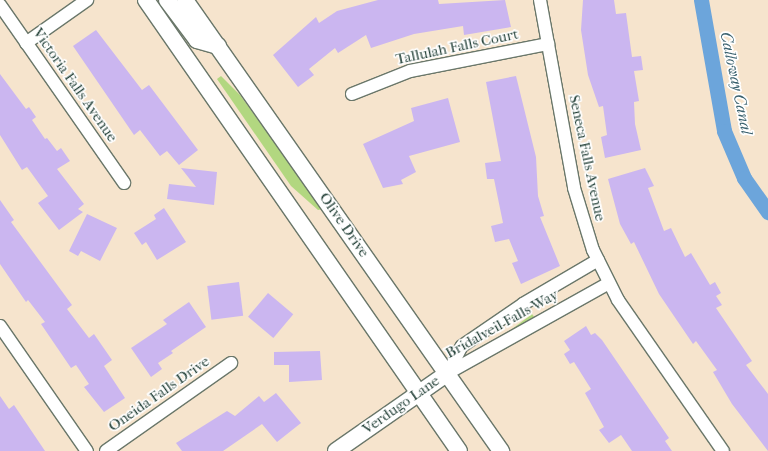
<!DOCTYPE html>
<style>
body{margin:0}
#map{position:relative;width:768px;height:451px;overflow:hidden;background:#f6e4cd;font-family:"IM FELL French Canon",serif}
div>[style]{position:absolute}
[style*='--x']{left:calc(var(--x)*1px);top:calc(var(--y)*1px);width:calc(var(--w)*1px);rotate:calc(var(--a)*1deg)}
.green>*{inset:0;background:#b2d780;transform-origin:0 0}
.canal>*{height:15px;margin:-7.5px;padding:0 7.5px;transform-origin:7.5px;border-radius:7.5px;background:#6ca5db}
.building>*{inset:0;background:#cbb6f0;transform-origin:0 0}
.roads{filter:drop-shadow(1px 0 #6a776a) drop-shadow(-1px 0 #6a776a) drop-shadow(0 1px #6a776a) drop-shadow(0 -1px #6a776a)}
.street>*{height:12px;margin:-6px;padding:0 6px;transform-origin:6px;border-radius:6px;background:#fff}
.secondary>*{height:16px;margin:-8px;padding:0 8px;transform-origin:8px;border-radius:8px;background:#fff}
span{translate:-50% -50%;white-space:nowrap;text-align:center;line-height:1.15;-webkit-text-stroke:3.5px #fff;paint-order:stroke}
.street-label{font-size:15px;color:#1f3d34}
.water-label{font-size:16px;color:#3a616e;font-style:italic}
</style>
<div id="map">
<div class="green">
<i style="clip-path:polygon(221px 76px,240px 95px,323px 209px,318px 210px,291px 186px,217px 79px)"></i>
<i style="left:532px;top:314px;width:5px;height:55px;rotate:53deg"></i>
</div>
<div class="canal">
<i style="--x:701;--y:0;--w:133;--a:80"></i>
<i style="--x:724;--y:131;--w:51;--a:66.9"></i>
<i style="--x:744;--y:178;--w:42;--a:54.8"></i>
</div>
<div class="building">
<i style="clip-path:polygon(378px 0,438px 0,439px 4px,505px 0,511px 27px,464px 35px,463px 26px,414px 34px,371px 48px,366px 35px,338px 53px,335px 48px,309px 69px,314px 75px,298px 87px,273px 55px,316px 17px,319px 23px,337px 11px)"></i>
<i style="clip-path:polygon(583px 0,614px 0,616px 14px,626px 13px,632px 57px,641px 56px,643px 70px,634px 71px,639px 101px,634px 102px,635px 124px,641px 150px,605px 158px,601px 137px,607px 135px,603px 106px,599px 107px,588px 75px,581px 30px)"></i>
<i style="clip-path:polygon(96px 30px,142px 90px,149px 85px,198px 150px,179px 165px,167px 151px,160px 156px,140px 130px,134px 135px,73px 46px)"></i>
<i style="clip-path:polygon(0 74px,26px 109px,29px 107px,36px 117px,32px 120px,45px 139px,47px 138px,57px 151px,61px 148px,70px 161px,57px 169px,84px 204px,78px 209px,83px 212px,59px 230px,38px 203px,48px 196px,27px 167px,22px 170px,0 135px)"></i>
<i style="clip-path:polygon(516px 76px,536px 157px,538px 196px,544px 216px,540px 217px,560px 266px,521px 284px,512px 263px,518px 261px,509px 239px,495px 242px,491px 226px,503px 223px,494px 179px,487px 179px,485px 163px,501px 161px,486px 82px)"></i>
<i style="clip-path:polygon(448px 98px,460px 142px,409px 156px,416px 172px,401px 180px,403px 184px,383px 188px,363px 144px,414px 121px,411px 108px)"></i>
<i style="clip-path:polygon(181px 168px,217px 172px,214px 205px,167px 199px,169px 184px,196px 187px)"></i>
<i style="clip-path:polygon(645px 168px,654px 186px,648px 188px,664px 231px,671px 228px,685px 257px,691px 253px,710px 285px,715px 282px,721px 293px,716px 296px,722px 305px,716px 308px,752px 361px,746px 365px,768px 394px,768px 451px,732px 404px,713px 372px,717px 370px,696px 341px,693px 344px,659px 294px,634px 242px,631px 244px,620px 224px,608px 179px)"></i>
<i style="clip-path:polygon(0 200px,14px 220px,11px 222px,72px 305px,67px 309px,89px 338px,94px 334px,112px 360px,104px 366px,125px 398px,104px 412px,84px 387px,89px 384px,76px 365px,71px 368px,41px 324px,45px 322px,28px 300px,26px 302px,0 264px)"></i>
<i style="clip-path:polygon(164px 208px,186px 242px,157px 260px,146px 242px,142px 245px,134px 233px,156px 219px,154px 215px)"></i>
<i style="clip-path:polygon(87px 214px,117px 228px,100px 261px,81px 251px,78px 256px,69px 251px)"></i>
<i style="left:239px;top:282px;width:34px;height:32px;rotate:83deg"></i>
<i style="left:268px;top:293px;width:33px;height:31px;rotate:40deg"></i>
<i style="clip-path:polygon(189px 302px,206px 327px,171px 351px,173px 353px,158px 363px,162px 369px,151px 377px,131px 348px,167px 324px,163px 320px)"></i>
<i style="clip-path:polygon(586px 326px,591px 335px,595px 333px,602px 340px,669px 438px,665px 441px,672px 451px,632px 451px,621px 435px,609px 443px,599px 430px,604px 427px,585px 393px,591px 389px,574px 362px,570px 364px,564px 354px,570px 350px,564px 341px)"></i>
<i style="clip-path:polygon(320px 351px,322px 380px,289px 382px,289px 365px,274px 365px,274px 352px)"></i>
<i style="clip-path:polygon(276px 393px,301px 423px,277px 442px,262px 424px,223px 451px,182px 451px,176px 443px,227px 411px,235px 416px,259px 396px,264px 402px)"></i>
<i style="clip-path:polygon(0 396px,9px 409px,14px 405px,45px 451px,0 451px)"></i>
</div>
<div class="roads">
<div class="street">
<i style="--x:540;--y:0;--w:191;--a:79.7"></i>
<i style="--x:574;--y:188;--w:65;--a:73"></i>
<i style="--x:593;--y:250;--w:56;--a:63.4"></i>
<i style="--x:618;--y:300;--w:184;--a:55.2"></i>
<i style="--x:0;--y:5;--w:217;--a:55.1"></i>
<i style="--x:26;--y:43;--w:75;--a:-35.2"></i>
<i style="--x:352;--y:94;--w:62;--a:-21.6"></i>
<i style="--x:410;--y:71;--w:141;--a:-11.1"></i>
<i style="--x:0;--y:326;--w:152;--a:55.2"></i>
<i style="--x:448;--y:373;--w:30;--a:-63"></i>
<i style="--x:462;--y:346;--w:74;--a:-34.5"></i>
<i style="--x:523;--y:304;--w:87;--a:-30.4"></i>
<i style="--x:448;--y:373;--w:184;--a:-29.2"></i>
<i style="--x:106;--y:451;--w:153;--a:-35.1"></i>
</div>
<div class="secondary">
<i style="--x:146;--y:0;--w:549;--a:55.24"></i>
<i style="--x:167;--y:0;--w:50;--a:53.1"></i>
<i style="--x:197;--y:40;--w:22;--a:16"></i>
<i style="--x:185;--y:0;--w:551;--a:54.98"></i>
<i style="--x:336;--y:451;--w:136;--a:-34.9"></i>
</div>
</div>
<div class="street-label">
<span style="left:457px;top:47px;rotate:-12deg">Tallulah Falls Court</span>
<span style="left:75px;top:85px;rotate:55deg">Victoria Falls Avenue</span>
<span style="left:587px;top:158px;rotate:78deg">Seneca Falls Avenue</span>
<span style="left:344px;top:225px;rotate:55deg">Olive Drive</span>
<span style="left:502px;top:324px;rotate:-29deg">Bridalveil Falls Way</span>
<span style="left:159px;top:394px;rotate:-35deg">Oneida Falls Drive</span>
<span style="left:401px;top:405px;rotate:-35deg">Verdugo Lane</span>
</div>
<div class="water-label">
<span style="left:736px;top:83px;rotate:78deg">Calloway Canal</span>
</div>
</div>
